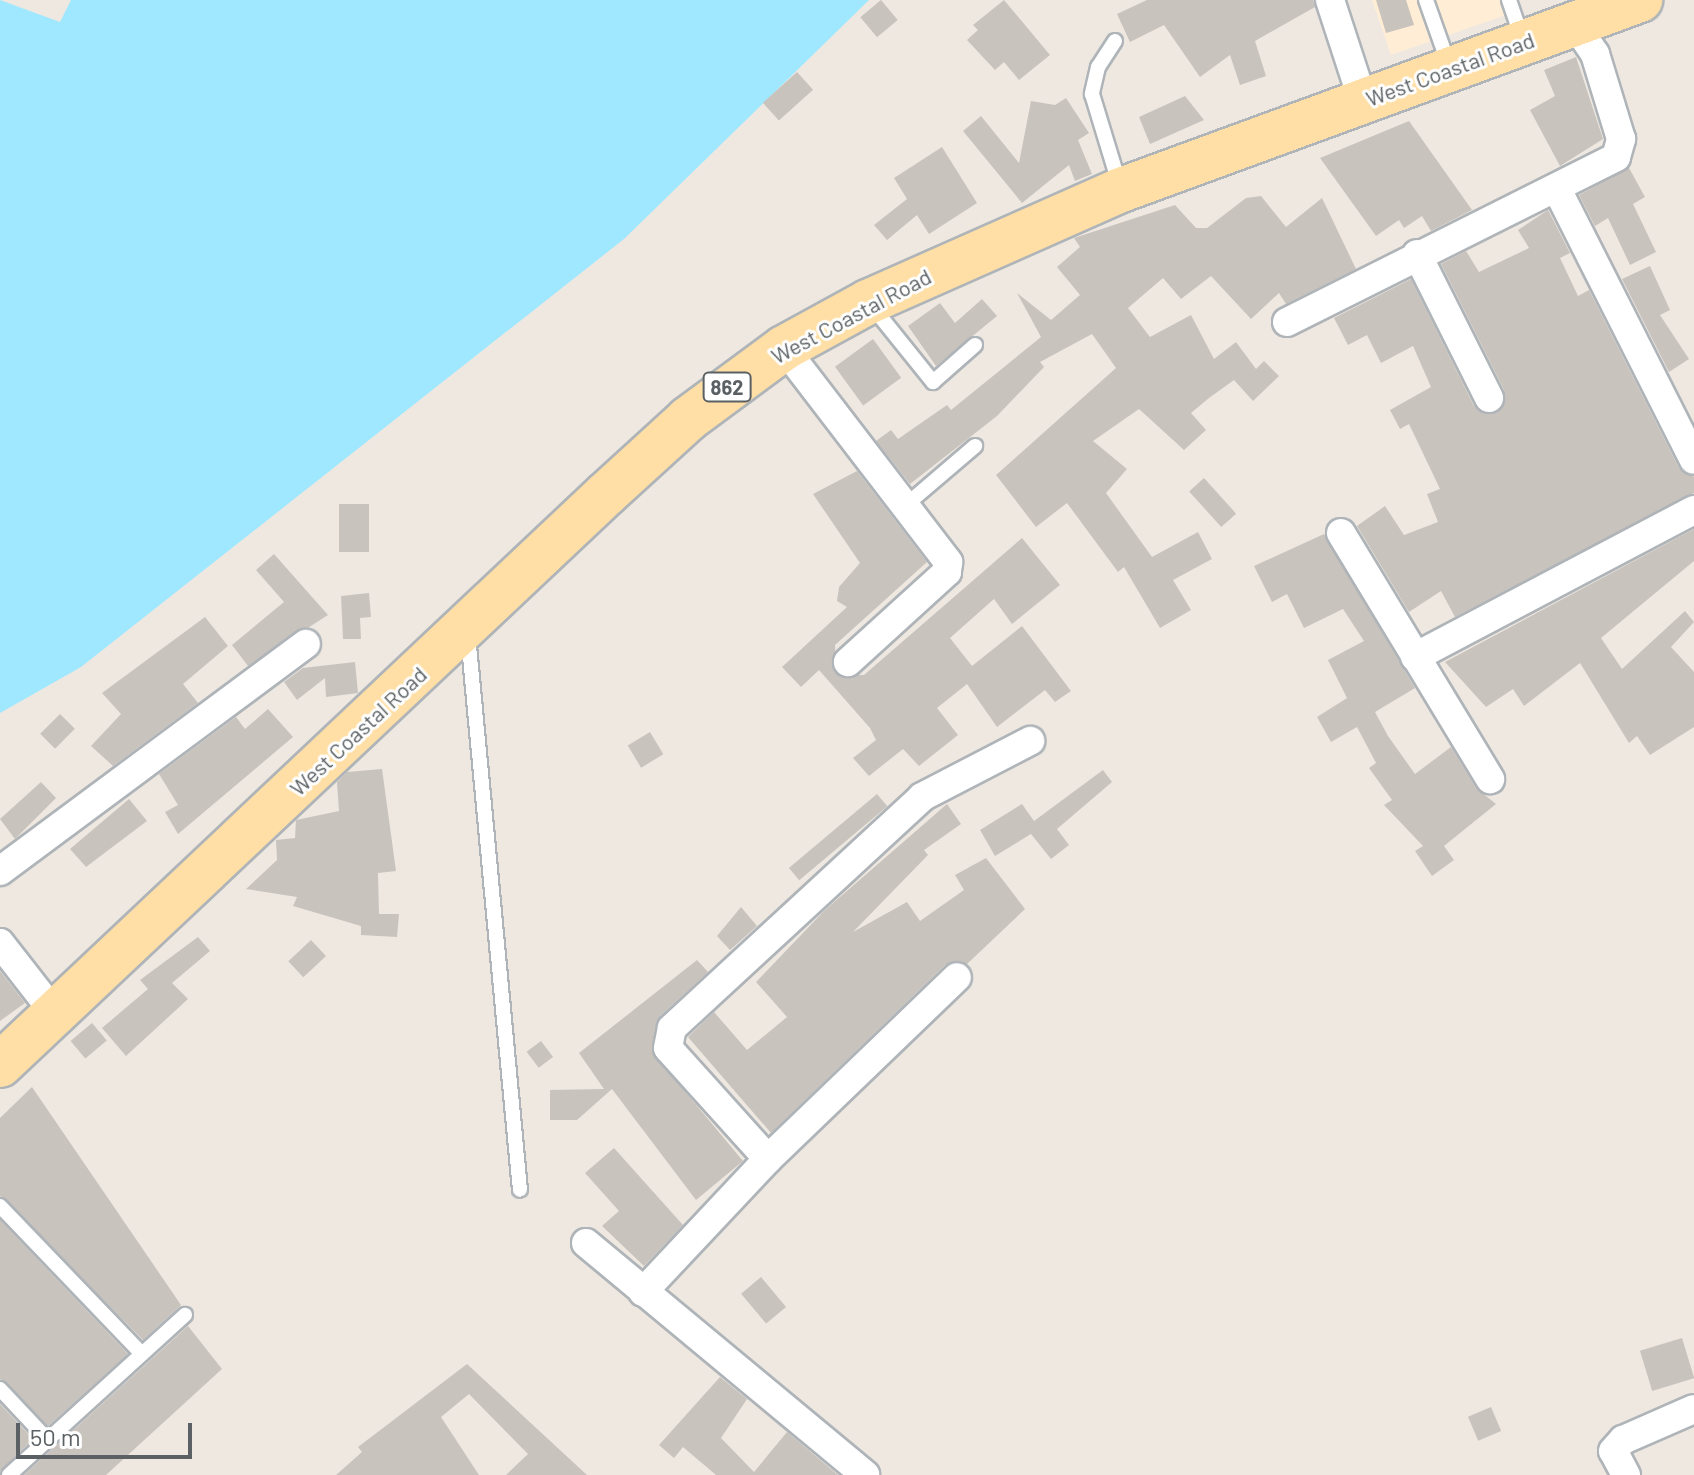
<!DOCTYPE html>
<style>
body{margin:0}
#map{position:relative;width:1694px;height:1475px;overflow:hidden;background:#eee8e1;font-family:Barlow,sans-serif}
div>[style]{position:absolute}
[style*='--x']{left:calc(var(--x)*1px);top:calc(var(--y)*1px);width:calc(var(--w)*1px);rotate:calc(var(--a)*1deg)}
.commercial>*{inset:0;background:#ffedd5}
.water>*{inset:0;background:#a0e8ff}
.building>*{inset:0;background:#c9c3be;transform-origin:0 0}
.roads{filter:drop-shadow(2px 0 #afb4b8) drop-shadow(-2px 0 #afb4b8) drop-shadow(0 2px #afb4b8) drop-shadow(0 -2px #afb4b8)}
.lane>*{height:14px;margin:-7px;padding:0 7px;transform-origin:7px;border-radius:7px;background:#fff}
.street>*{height:28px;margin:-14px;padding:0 14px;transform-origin:14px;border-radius:14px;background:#fff}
.primary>*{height:44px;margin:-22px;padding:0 22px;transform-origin:22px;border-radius:22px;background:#ffdfa5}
span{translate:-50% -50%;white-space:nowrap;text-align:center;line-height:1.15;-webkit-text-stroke:6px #fff;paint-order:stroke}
.shield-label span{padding:2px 6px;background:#fff;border:2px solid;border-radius:6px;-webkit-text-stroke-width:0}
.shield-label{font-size:20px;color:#5a6063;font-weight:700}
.street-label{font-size:22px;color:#5a6063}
.scale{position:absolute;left:16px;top:1423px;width:176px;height:36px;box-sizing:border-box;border:4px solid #5a6063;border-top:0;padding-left:10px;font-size:24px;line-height:28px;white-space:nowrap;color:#5a6063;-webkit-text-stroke:6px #fff;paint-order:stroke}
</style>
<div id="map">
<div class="commercial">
<i style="clip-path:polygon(1372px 0,1501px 0,1506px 15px,1391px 55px)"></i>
</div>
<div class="water">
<i style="clip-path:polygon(0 0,60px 22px,71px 0,869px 0,624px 239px,81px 667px,0 713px)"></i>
</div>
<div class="building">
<i style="left:881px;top:0;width:26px;height:27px;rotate:50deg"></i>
<i style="clip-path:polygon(1004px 0,1050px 55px,1019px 80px,1004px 62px,995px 70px,967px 40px,978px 30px,973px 25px)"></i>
<i style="clip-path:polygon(1147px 0,1313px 0,1315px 7px,1255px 41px,1266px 76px,1240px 85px,1230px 55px,1200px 77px,1164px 25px,1130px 42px,1117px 14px)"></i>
<i style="clip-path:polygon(1376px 0,1406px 0,1414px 25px,1386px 33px)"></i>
<i style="clip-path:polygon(1576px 57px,1603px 139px,1560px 166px,1530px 110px,1555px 96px,1544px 70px)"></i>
<i style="left:797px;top:72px;width:24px;height:46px;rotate:48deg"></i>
<i style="clip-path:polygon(1185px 96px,1204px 120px,1150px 144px,1139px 117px)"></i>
<i style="clip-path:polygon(1066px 98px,1089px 133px,1078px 140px,1092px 174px,1075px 181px,1069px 165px,1022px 203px,963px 131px,981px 116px,1019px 163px,1031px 101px,1055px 105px)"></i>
<i style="clip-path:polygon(1409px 121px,1472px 210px,1431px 231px,1422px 216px,1404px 228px,1399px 220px,1376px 236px,1320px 158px)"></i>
<i style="clip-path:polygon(942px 147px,977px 203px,929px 234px,917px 215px,887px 240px,874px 225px,907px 199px,894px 178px)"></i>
<i style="clip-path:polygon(1629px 168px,1645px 197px,1633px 204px,1656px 252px,1630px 265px,1608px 218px,1595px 226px,1579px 195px)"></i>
<i style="clip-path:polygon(1261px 196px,1286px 227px,1322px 198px,1356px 269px,1286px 304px,1279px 293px,1251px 319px,1211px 276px,1181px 299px,1163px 278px,1128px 308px,1150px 337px,1191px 315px,1214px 359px,1236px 342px,1256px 369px,1264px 361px,1279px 376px,1253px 401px,1234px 380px,1209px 398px,1191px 413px,1206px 430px,1184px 450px,1139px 409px,1093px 441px,1127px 469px,1106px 493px,1152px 557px,1198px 532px,1212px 559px,1173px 580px,1191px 610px,1160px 628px,1124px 567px,1118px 572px,1067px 503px,1036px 527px,996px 475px,1116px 368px,1092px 334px,1040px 362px,1044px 367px,997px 416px,910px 484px,876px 441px,891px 430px,898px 439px,947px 405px,951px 410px,1041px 337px,1017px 293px,1051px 320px,1080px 295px,1057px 267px,1080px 247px,1074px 238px,1175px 205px,1196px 228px,1207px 228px,1246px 198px)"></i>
<i style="clip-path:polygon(1548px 210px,1570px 253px,1560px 258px,1578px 296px,1589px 290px,1679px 468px,1694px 477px,1694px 493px,1455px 617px,1441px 591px,1409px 612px,1357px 526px,1385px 506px,1404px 535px,1438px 522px,1427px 494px,1440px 489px,1409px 424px,1400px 429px,1390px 410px,1431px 387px,1413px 346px,1381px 363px,1367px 335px,1348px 345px,1334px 318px,1411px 279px,1474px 406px,1497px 413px,1504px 390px,1441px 264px,1466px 251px,1479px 272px,1529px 248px,1518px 230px)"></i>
<i style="clip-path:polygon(1650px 266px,1670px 310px,1660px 315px,1689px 359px,1669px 372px,1622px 279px)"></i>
<i style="clip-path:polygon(982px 299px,997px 316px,936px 366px,908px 326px,940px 303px,955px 323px)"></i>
<i style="left:873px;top:339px;width:48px;height:47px;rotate:54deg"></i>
<i style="clip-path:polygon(857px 471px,927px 562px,835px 645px,836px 674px,864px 675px,1022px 538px,1060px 585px,1012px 624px,994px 599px,950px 638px,972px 666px,1022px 626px,1071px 691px,1055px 702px,1045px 690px,997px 727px,967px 684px,937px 708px,958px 735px,919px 766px,903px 749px,869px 776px,853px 758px,876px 740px,870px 728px,819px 670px,801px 687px,782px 667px,847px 607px,837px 601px,839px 587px,860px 563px,813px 494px)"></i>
<i style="left:1204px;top:478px;width:48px;height:20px;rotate:48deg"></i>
<i style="left:369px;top:504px;width:48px;height:30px;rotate:90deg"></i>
<i style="clip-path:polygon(1694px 529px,1694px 561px,1601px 638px,1622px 669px,1685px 611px,1694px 622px,1671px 647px,1694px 672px,1694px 727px,1650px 755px,1637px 736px,1629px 743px,1580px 663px,1524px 706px,1513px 689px,1486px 707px,1445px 662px)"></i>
<i style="clip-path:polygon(1324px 534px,1415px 688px,1375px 712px,1388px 736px,1415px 774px,1451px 747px,1476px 788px,1496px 804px,1444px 846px,1454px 860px,1432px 876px,1415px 851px,1423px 846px,1384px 805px,1392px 800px,1369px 768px,1376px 763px,1357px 727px,1331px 742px,1317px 717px,1347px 698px,1328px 660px,1364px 641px,1343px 609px,1304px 628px,1287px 594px,1272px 602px,1254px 566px)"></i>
<i style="clip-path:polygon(274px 554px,328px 615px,248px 666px,232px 645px,284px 602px,256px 570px)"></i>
<i style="clip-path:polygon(369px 593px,371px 617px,360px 618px,361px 639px,343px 639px,341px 596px)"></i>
<i style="clip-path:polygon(205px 617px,228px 646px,183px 684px,198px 703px,113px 766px,91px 746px,121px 714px,102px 693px)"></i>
<i style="clip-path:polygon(355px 662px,358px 693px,326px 697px,325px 678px,297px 700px,284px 682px,303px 668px)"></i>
<i style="clip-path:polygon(268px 709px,293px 737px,178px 834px,165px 812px,178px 805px,159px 774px,236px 717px,245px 729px)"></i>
<i style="left:60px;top:714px;width:21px;height:28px;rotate:45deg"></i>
<i style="left:650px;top:732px;width:26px;height:26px;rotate:59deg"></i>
<i style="clip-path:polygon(382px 769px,396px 871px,378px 873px,379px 914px,399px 914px,397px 937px,361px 935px,361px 926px,293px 906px,297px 897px,246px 889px,277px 860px,276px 840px,295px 838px,296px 820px,339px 811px,337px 782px,347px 772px)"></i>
<i style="clip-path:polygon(1103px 770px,1112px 782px,1057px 829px,1069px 845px,1051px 859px,1031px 834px,995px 856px,980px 830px,1022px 804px,1034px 821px)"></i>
<i style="clip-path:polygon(41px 782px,56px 798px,15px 839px,0 819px)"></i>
<i style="left:877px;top:794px;width:16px;height:115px;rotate:50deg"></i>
<i style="clip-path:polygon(129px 799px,147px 821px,86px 867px,70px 849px)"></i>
<i style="clip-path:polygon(947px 804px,961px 824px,924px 850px,928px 855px,853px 932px,907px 902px,920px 921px,964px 890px,955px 875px,986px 858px,1025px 909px,967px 964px,945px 965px,771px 1133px,688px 1037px,714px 1012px,747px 1050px,787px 1017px,756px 982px,825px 910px)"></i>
<i style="clip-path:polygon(741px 907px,757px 926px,730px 950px,717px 936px)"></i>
<i style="clip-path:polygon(198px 937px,210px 951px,172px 983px,188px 999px,126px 1056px,102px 1028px,148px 989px,140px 980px)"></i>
<i style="left:311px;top:940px;width:22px;height:31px;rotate:47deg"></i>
<i style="clip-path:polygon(697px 960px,708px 972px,660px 1016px,652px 1052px,743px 1161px,696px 1200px,612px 1089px,577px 1120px,550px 1120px,550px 1090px,604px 1089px,579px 1053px)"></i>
<i style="clip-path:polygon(0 971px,25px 1003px,0 1021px)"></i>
<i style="left:92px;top:1023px;width:23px;height:28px;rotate:50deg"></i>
<i style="left:541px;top:1041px;width:20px;height:18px;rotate:53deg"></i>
<i style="clip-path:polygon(32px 1087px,181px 1305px,143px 1340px,0 1196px,0 1118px)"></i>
<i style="clip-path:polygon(614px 1148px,683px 1225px,644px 1266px,602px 1226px,619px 1211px,585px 1173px)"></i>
<i style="clip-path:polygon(0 1220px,128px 1354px,48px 1426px,0 1379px)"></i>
<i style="left:761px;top:1277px;width:39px;height:26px;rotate:50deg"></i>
<i style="clip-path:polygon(188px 1326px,222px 1369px,106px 1475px,24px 1475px)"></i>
<i style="left:1682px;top:1338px;width:42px;height:44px;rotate:73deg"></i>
<i style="clip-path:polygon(467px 1364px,587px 1475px,506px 1475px,528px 1454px,469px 1394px,441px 1417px,479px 1475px,336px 1475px,362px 1452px,358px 1447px)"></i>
<i style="clip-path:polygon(720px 1377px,747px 1399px,721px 1438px,754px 1472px,787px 1432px,838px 1475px,716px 1475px,683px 1447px,674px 1458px,659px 1445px)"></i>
<i style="clip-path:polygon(0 1404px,33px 1439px,0 1471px)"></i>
<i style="left:1491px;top:1407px;width:26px;height:25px;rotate:67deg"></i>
</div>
<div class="roads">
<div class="lane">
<i style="--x:1426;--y:0;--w:69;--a:70.5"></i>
<i style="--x:1509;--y:0;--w:40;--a:71.1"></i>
<i style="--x:1115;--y:41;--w:31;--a:123"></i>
<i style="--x:1098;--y:67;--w:28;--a:103"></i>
<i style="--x:1092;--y:94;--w:96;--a:73.1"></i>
<i style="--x:871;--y:305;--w:99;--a:51.2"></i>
<i style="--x:933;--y:382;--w:56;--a:-41.4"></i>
<i style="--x:906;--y:505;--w:91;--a:-40.5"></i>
<i style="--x:468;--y:635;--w:557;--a:84.65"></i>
<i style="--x:0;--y:1206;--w:205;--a:46.2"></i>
<i style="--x:0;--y:1389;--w:69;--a:46.8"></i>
<i style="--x:9;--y:1475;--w:238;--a:-42.3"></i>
</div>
<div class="street">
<i style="--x:1330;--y:0;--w:106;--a:71.9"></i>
<i style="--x:1558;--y:191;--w:301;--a:63.2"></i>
<i style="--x:1417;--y:254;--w:161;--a:63.4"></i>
<i style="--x:1287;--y:322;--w:368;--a:-26.6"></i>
<i style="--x:1616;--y:157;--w:19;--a:-74"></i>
<i style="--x:1621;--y:139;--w:89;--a:-107"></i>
<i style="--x:1595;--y:54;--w:37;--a:-124"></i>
<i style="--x:784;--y:348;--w:270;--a:52.5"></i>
<i style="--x:948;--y:562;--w:10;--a:96"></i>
<i style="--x:947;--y:572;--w:134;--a:137.7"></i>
<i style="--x:1341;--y:533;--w:288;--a:58.8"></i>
<i style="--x:1415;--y:657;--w:315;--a:-27.8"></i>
<i style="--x:0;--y:871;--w:381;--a:-36.6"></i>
<i style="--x:0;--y:943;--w:86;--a:52.1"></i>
<i style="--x:768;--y:1159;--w:149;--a:-132"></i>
<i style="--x:668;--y:1048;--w:20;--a:-79"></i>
<i style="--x:672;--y:1028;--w:340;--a:-42.7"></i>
<i style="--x:922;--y:797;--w:122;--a:-27.4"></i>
<i style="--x:586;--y:1243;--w:363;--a:39.7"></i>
<i style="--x:643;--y:1292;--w:183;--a:-46.8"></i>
<i style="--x:768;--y:1159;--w:262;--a:-43.9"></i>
<i style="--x:1626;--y:1475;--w:27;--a:-118"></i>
<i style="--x:1613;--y:1451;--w:15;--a:-48"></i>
<i style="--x:1623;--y:1440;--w:77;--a:-23.6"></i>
</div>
<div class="primary">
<i style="--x:0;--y:1065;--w:833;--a:-43.3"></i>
<i style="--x:606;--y:494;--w:111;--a:-42.4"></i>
<i style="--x:688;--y:419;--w:119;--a:-36.5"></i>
<i style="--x:784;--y:348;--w:96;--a:-28.7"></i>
<i style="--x:868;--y:302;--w:277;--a:-23.9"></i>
<i style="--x:1121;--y:190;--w:553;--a:-20.11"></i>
</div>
</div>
<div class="shield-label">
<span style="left:727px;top:387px">862</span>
</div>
<div class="street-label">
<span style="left:1450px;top:69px;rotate:-20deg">West Coastal Road</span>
<span style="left:851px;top:316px;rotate:-28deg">West Coastal Road</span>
<span style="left:358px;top:731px;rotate:-43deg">West Coastal Road</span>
</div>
<div class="scale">50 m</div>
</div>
